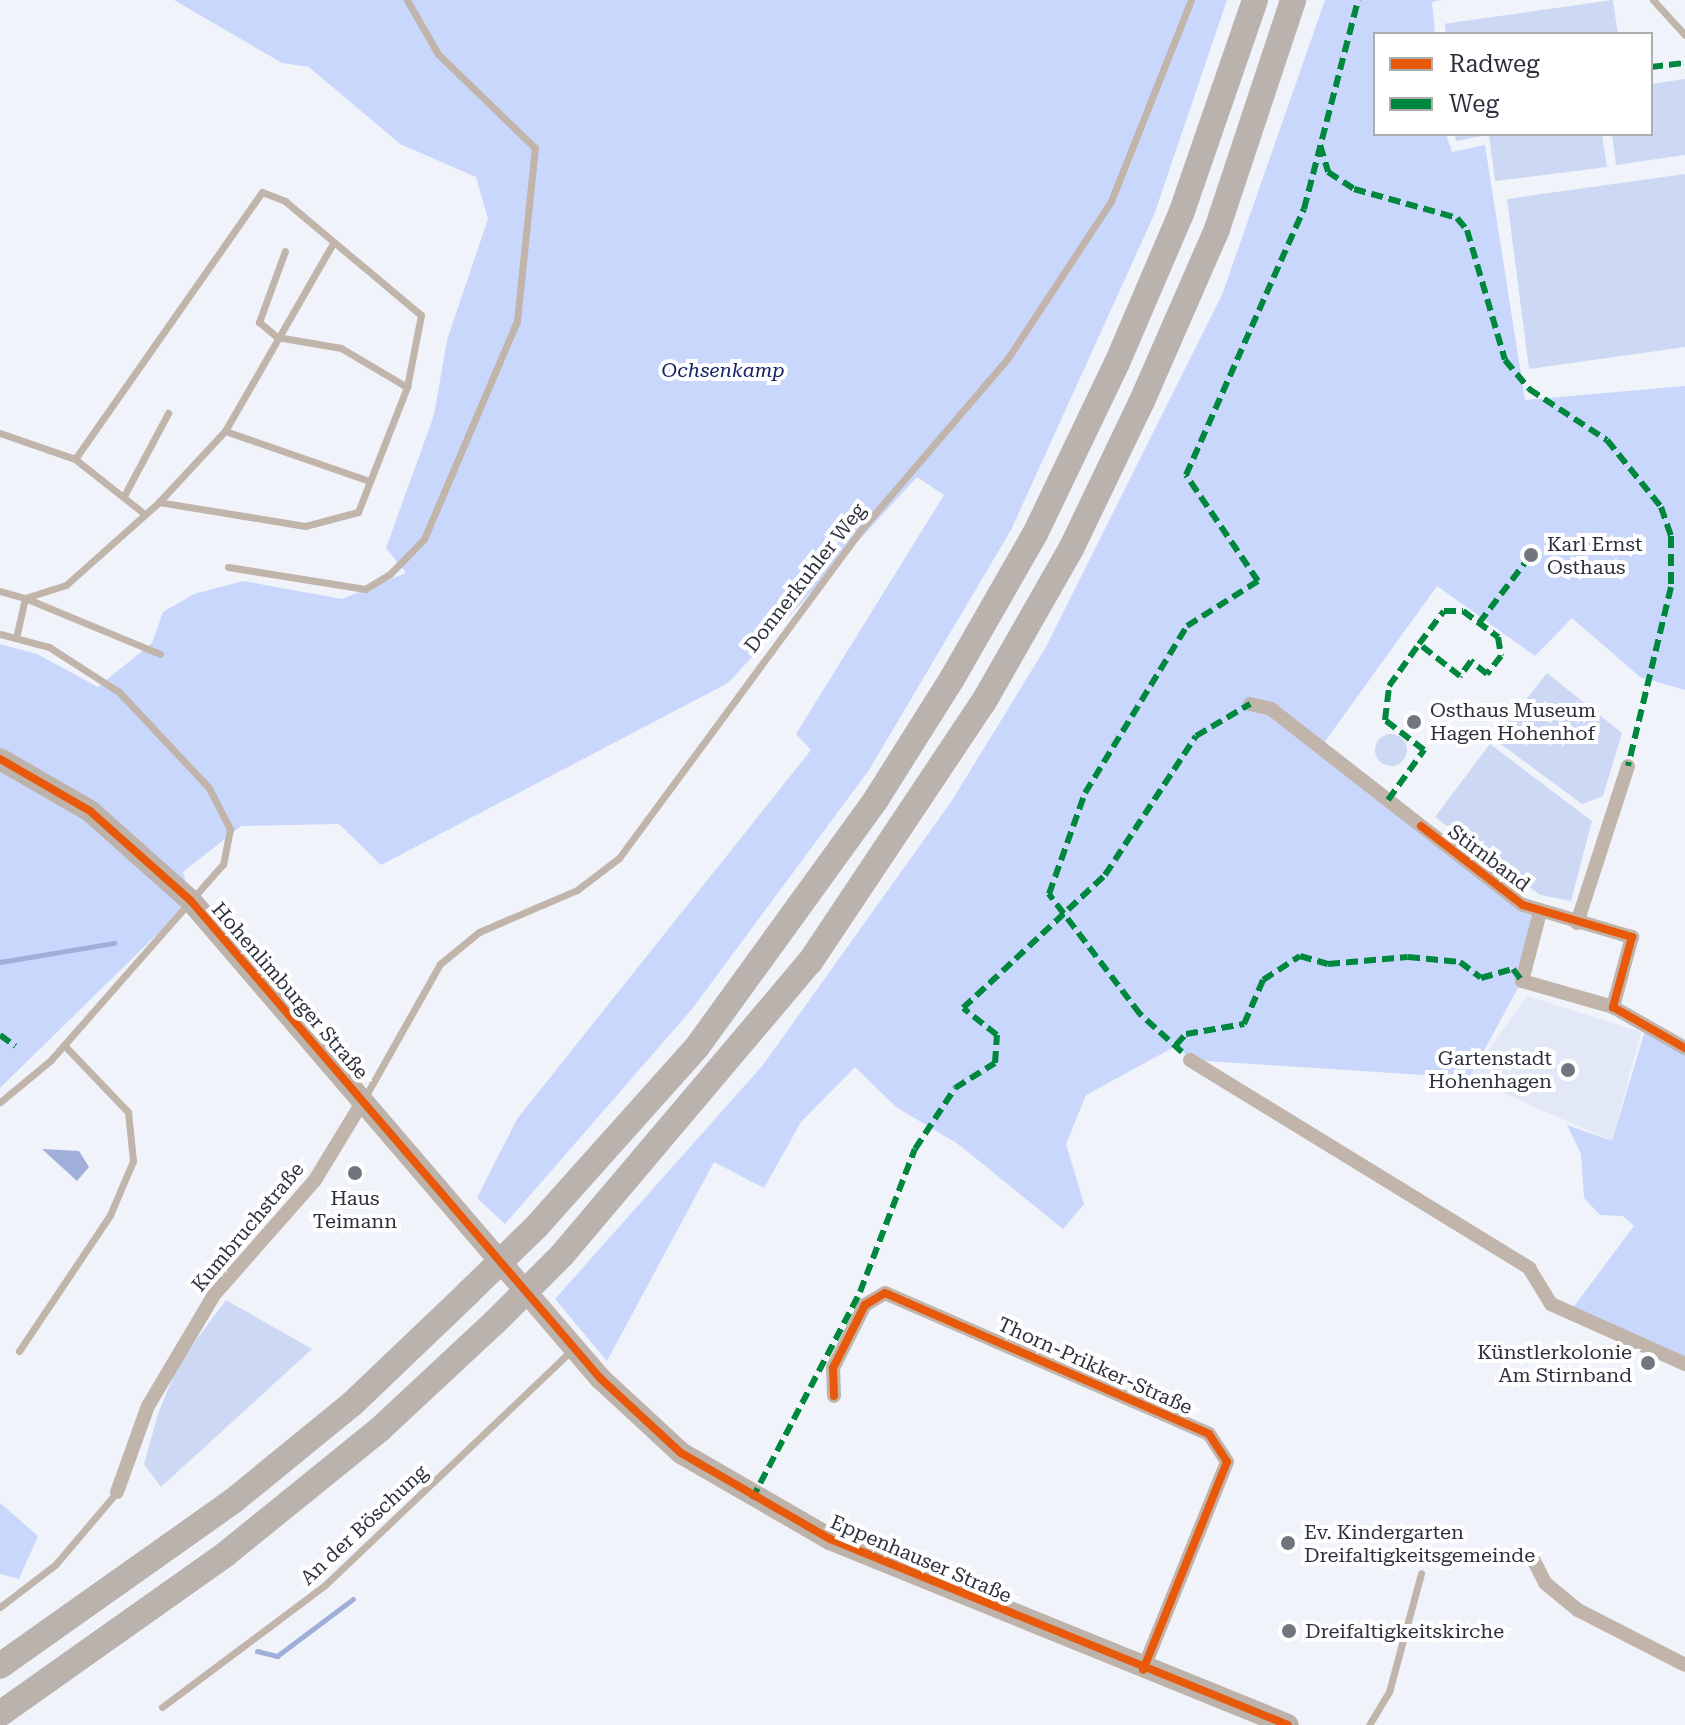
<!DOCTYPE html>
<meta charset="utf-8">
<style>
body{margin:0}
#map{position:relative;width:1685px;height:1725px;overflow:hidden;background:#f0f3fa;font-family:"Roboto Serif",serif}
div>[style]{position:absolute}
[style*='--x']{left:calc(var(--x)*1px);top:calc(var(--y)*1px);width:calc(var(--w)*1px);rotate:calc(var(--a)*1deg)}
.built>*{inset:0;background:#e3e8f7}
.green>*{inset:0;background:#cdd8f5;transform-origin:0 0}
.round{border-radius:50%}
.forest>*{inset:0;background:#cad7fc}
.water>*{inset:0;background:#a0aeda}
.stream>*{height:5px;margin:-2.5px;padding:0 2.5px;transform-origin:2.5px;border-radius:2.5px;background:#a0aeda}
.service>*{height:7px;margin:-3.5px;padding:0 3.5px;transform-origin:3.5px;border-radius:3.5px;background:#c0b4ab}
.minor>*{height:14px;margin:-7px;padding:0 7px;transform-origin:7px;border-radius:7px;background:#c0b4ab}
.primary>*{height:22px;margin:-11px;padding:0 11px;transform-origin:11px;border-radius:11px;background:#beb3aa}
.motorway>*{height:26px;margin:-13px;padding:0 13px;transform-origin:13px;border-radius:13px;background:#bab2ad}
.motorway-bridge>*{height:26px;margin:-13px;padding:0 13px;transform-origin:13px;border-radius:13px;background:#bab2ad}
.quiet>*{height:6px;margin-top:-3px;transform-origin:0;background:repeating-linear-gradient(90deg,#00873e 0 12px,transparent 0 18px)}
.cycleway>*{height:8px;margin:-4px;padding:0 4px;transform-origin:4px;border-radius:4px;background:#e8590c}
.dots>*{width:22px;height:22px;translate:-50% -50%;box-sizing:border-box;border:4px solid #fff;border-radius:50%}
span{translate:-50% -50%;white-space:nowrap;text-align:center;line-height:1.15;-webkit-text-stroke:8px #fff;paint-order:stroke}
.park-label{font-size:20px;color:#162267;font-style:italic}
.poi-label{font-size:20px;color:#2d313b}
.left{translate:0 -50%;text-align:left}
.right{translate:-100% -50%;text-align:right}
.street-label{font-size:20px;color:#2d313b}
.legend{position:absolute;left:1373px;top:32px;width:280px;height:104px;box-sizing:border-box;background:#fff;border:2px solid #abadb1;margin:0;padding:10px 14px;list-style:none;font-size:24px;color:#2d313b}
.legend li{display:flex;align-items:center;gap:16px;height:40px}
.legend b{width:40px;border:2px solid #abadb1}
</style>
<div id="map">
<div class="built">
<i style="clip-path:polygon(1527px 996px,1641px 1032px,1612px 1141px,1469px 1078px)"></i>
</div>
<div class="green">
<i style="left:1613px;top:0;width:34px;height:170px;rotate:82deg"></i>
<i style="clip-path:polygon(1685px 79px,1685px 155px,1616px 165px,1612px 134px,1651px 134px,1651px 84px)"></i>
<i style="clip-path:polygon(1455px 134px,1602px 134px,1607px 167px,1495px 181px,1489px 135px,1456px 141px)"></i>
<i style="clip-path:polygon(1685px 174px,1685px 347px,1529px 369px,1507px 199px)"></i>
<i style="clip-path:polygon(1547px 673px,1622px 733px,1603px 796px,1582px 804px,1494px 739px)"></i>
<i class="round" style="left:1375px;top:734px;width:32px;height:32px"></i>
<i style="clip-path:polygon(1490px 744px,1592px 821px,1571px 901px,1540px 895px,1435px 817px)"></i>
<i style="clip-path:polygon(226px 1300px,312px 1349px,161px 1487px,144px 1464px,159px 1411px,179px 1363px)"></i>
</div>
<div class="forest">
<i style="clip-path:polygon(174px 0,1227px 0,1154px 215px,1011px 530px,869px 770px,692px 1009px,505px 1224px,477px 1198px,517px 1119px,811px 750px,796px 734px,944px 495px,917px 477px,728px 683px,381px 865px,339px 824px,241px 826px,183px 872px,191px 901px,0 1088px,0 644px,37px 654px,98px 687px,152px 643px,163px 612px,194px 594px,243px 581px,342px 599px,406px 573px,386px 548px,434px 415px,447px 340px,488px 219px,476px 177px,400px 144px,309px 67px,282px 63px)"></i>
<i style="clip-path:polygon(1325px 0,1441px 0,1432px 2px,1435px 34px,1375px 34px,1375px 134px,1446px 134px,1452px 152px,1485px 145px,1525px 400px,1685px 386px,1685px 690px,1640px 677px,1572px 618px,1535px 656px,1437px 586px,1321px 747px,1536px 911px,1518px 988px,1469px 1078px,1191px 1060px,1176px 1046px,1086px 1095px,1066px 1144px,1084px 1204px,1063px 1229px,958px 1144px,896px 1107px,855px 1067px,801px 1122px,764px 1188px,714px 1162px,607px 1361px,555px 1299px,763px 1065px,951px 802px,1046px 647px,1222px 295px)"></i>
<i style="clip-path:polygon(1647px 1024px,1685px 1049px,1685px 1364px,1569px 1313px,1634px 1226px,1623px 1216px,1600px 1215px,1584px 1198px,1581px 1154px,1567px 1125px,1612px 1141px)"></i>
<i style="clip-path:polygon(0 1503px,38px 1536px,19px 1579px,0 1574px)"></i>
</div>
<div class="water">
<i style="clip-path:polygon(42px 1149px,79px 1151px,89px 1167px,77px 1181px)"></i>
</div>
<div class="stream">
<i style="--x:0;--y:962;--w:116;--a:-9.5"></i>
<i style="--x:257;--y:1651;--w:21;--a:14"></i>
<i style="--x:277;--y:1656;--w:95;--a:-36.9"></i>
</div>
<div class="service">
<i style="--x:1653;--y:0;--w:47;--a:47.6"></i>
<i style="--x:285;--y:251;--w:76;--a:110.1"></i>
<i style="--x:259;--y:322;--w:23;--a:40"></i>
<i style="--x:277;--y:337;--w:65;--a:9.8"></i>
<i style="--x:341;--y:348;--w:77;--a:30.6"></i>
<i style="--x:225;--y:431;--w:152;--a:19.1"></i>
<i style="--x:0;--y:433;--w:79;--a:19.1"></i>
<i style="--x:75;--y:459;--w:85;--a:38.3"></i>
<i style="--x:75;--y:459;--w:326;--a:-55"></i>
<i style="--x:262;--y:192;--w:25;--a:21"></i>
<i style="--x:285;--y:201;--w:177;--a:40"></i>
<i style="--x:421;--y:315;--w:73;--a:101"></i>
<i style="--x:407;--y:387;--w:134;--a:111.4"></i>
<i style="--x:358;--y:512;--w:55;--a:165.2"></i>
<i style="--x:305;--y:526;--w:148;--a:-170.7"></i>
<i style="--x:125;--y:494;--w:92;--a:-62"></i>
<i style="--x:228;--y:567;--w:139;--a:9.1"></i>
<i style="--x:365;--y:589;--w:29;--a:-31"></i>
<i style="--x:390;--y:574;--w:49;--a:-45.8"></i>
<i style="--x:424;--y:539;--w:237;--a:-66.9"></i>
<i style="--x:517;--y:321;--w:174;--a:-84.1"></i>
<i style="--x:535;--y:148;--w:135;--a:-135.9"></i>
<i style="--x:438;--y:54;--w:62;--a:-119.9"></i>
<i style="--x:0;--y:591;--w:26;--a:16"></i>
<i style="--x:25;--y:598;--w:43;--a:-17.6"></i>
<i style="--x:66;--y:585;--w:125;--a:-41.7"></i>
<i style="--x:159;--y:502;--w:97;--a:-47.1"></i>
<i style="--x:225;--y:431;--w:215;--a:-60.1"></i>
<i style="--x:0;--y:634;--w:51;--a:14.9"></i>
<i style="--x:49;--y:647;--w:83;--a:32.7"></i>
<i style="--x:119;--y:692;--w:132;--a:46.8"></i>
<i style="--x:209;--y:788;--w:46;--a:62.9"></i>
<i style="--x:230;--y:829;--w:36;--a:101"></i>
<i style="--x:223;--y:864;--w:261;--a:131.3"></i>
<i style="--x:51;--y:1060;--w:66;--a:140.5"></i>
<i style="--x:16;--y:638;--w:41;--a:-77.3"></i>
<i style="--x:25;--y:598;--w:146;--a:22.5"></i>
<i style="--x:365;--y:1097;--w:153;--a:-60.6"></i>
<i style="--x:440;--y:964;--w:50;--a:-39.4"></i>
<i style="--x:479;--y:932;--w:107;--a:-23.2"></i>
<i style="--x:577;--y:890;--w:53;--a:-37.3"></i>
<i style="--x:619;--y:858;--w:408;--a:-53.6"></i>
<i style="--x:861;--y:530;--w:226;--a:-49.5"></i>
<i style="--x:1008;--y:358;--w:188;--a:-56.7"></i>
<i style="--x:1111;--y:201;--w:216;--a:-68.3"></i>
<i style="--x:19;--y:1351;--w:164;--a:-56.2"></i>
<i style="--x:110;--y:1215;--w:59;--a:-66.9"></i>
<i style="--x:133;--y:1161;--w:49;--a:-95.8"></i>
<i style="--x:128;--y:1112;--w:93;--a:-133.7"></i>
<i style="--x:0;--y:1607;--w:69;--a:-37.4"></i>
<i style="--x:55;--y:1565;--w:96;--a:-49.7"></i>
<i style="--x:162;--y:1707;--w:202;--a:-36.8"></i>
<i style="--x:324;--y:1586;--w:342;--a:-43.6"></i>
<i style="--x:1369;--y:1725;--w:39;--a:-59"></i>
<i style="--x:1389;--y:1692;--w:123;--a:-74.9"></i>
</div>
<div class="minor">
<i style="--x:1250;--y:704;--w:22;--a:13"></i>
<i style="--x:1271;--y:709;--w:319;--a:37.9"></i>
<i style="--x:1523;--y:905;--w:114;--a:16.4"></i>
<i style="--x:1632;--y:937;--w:73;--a:105.2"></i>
<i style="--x:1540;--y:912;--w:71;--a:104.6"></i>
<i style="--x:1522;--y:981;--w:95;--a:15.9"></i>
<i style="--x:1613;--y:1007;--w:83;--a:29.7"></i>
<i style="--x:1577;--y:923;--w:165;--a:-72"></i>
<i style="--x:1190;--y:1060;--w:398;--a:31.5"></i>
<i style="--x:1529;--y:1268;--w:42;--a:58.6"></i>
<i style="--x:1551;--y:1304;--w:147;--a:24.1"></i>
<i style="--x:834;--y:1396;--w:28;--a:-92"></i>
<i style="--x:833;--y:1368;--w:71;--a:-63.1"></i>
<i style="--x:865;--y:1305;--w:23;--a:-31"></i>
<i style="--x:885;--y:1293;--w:353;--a:23.5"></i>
<i style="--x:1209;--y:1434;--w:33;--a:57"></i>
<i style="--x:1227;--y:1462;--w:224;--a:112"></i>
<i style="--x:117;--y:1492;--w:91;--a:-70.2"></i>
<i style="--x:148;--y:1406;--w:129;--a:-59.3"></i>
<i style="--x:214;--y:1295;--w:153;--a:-48.7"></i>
<i style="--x:315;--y:1180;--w:92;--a:-58.7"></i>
<i style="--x:1532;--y:1557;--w:29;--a:63"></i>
<i style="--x:1545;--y:1583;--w:43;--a:39.3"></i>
<i style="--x:1578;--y:1610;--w:120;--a:27.2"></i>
</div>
<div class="primary">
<i style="--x:0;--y:759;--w:104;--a:30"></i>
<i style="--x:90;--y:811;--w:135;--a:41.7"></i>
<i style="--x:191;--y:901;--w:628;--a:49.39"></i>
<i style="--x:600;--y:1378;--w:110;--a:42.8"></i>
<i style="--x:681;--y:1453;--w:172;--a:30"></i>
<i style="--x:830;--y:1539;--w:494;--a:22.1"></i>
</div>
<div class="motorway">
<i style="--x:536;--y:1227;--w:241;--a:-48.2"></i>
<i style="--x:697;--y:1047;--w:304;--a:-54.1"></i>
<i style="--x:875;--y:801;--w:146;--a:-57.8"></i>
<i style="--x:953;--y:677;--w:165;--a:-60.2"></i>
<i style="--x:1035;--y:534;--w:190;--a:-64.4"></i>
<i style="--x:1117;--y:363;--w:162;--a:-66.8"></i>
<i style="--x:1181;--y:214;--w:226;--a:-70.9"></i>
<i style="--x:562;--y:1255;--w:384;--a:-49.8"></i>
<i style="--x:810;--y:962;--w:311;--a:-56.3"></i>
<i style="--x:983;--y:703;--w:177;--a:-60.3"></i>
<i style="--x:1071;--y:549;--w:164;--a:-64.4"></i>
<i style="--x:1142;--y:401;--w:188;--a:-66.4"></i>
<i style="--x:1217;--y:229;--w:241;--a:-71.6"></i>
<i style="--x:0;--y:1666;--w:286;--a:-35.3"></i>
<i style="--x:233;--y:1501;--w:154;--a:-39.2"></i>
<i style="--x:352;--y:1404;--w:162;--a:-43.7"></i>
<i style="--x:0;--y:1714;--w:278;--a:-35.3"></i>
<i style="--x:227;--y:1553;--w:196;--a:-39"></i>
<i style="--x:379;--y:1430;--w:158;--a:-43"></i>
</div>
<div class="motorway-bridge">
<i style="--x:469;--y:1292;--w:93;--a:-44.1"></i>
<i style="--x:495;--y:1322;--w:95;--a:-45"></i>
</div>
<div class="quiet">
<i style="--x:1651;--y:67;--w:34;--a:-7"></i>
<i style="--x:1320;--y:145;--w:28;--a:73"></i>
<i style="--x:1328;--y:172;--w:31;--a:33"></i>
<i style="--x:1354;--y:189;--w:107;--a:15.7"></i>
<i style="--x:1457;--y:218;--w:16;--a:50"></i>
<i style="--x:1467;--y:230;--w:135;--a:73.7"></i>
<i style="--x:1505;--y:360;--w:38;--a:50"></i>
<i style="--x:1529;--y:389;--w:93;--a:33.2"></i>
<i style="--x:1607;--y:440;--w:86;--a:51.1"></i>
<i style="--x:1661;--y:507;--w:31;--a:71"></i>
<i style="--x:1671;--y:536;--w:51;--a:90"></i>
<i style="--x:1671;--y:587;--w:184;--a:103.5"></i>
<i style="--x:1444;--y:611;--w:19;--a:0"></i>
<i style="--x:1463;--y:611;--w:44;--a:36.6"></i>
<i style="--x:1498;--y:637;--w:19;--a:81"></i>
<i style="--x:1501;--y:656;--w:23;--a:128"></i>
<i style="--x:1487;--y:674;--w:21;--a:-141"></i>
<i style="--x:1471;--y:661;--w:19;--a:126"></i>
<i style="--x:1460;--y:676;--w:52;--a:-142"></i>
<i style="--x:1419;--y:644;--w:41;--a:-52.9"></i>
<i style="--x:1479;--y:623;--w:81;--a:-52.6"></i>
<i style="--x:1388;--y:800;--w:62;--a:-54.2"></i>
<i style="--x:1424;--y:750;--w:49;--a:-142.4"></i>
<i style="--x:1385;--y:720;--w:34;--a:-83"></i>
<i style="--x:1389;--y:686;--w:52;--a:-54.5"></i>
<i style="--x:0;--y:1035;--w:19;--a:36"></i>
<i style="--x:1176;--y:1045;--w:15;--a:-48"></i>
<i style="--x:1186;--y:1034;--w:59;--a:-9.8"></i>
<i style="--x:1244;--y:1024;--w:48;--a:-66.6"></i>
<i style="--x:1263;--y:980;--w:44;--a:-33"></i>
<i style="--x:1300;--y:956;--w:29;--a:16"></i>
<i style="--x:1328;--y:964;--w:80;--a:-5"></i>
<i style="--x:1408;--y:957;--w:52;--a:5.5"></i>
<i style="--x:1460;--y:962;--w:26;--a:37"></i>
<i style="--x:1481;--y:978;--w:33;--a:-16"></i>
<i style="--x:1513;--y:969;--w:15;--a:53"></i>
<i style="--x:1182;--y:1052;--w:57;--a:-137.9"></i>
<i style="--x:1140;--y:1014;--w:151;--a:-127.2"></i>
<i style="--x:1049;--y:894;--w:107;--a:-70.4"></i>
<i style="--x:1085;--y:793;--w:196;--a:-58.6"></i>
<i style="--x:1187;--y:626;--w:84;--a:-32.4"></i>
<i style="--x:1258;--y:581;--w:128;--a:-124.2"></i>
<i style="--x:1186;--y:475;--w:291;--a:-66.1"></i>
<i style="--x:1304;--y:209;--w:216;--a:-75.5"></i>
<i style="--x:752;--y:1499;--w:233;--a:-62.4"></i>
<i style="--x:860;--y:1292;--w:153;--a:-69"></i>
<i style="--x:915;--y:1149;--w:73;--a:-56.7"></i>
<i style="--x:955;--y:1088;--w:47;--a:-32"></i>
<i style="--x:995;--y:1063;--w:28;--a:-86"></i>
<i style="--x:997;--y:1035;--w:43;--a:-141.5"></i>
<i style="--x:963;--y:1008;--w:195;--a:-43.1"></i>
<i style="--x:1105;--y:875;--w:166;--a:-56.8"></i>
<i style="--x:1196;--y:736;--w:63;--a:-30.7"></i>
</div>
<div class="cycleway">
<i style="--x:0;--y:759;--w:104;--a:30"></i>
<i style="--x:90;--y:811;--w:135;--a:41.7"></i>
<i style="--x:191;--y:901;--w:628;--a:49.39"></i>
<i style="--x:600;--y:1378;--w:110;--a:42.8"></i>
<i style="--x:681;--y:1453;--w:172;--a:30"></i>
<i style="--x:830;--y:1539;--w:494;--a:22.1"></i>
<i style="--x:1421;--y:826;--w:129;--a:37.8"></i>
<i style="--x:1523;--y:905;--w:114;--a:16.4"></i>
<i style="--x:1632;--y:937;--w:73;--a:105.2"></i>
<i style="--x:1613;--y:1007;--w:83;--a:29.7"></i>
<i style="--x:834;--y:1396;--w:28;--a:-92"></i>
<i style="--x:833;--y:1368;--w:71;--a:-63.1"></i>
<i style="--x:865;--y:1305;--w:23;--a:-31"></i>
<i style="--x:885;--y:1293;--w:353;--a:23.5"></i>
<i style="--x:1209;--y:1434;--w:33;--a:57"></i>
<i style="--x:1227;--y:1462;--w:224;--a:112"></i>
</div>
<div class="dots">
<i style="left:1531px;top:555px;background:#71757e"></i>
<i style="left:1414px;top:722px;background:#71757e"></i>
<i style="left:1568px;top:1070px;background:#71757e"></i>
<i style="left:355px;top:1173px;background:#71757e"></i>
<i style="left:1648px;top:1363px;background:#71757e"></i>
<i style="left:1288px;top:1543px;background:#71757e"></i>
<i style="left:1289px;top:1631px;background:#71757e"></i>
</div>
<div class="park-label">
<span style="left:723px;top:370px">Ochsenkamp</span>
</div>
<div class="poi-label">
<span class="left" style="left:1547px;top:556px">Karl Ernst<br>Osthaus</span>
<span class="left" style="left:1430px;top:722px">Osthaus Museum<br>Hagen Hohenhof</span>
<span class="right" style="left:1552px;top:1070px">Gartenstadt<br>Hohenhagen</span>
<span style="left:355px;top:1210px">Haus<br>Teimann</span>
<span class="right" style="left:1632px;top:1364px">Künstlerkolonie<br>Am Stirnband</span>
<span class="left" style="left:1304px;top:1544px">Ev. Kindergarten<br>Dreifaltigkeitsgemeinde</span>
<span class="left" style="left:1305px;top:1631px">Dreifaltigkeitskirche</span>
</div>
<div class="street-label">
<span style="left:805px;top:578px;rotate:-52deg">Donnerkuhler Weg</span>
<span style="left:1489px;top:858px;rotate:37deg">Stirnband</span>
<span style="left:290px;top:991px;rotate:49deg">Hohenlimburger Straße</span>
<span style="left:248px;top:1227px;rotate:-50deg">Kumbruchstraße</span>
<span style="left:1095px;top:1366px;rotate:24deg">Thorn-Prikker-Straße</span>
<span style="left:364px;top:1525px;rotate:-43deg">An der Böschung</span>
<span style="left:921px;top:1559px;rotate:23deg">Eppenhauser Straße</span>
</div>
<ul class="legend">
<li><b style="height:10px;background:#e8590c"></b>Radweg</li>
<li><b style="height:10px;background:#00873e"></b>Weg</li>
</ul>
</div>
